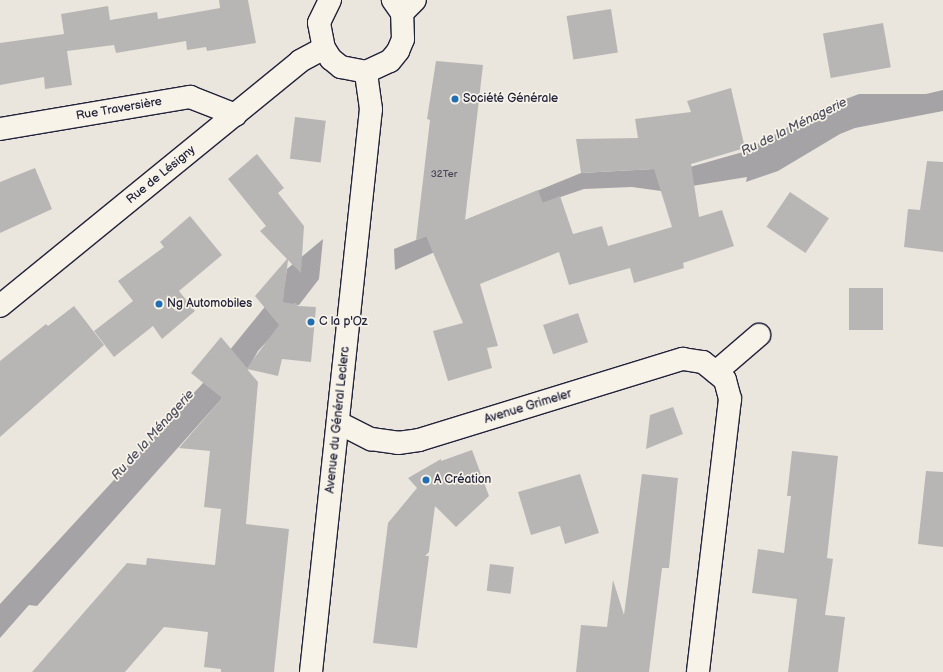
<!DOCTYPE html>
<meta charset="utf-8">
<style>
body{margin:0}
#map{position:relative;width:943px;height:672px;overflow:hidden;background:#eae6de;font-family:"Balsamiq Sans",sans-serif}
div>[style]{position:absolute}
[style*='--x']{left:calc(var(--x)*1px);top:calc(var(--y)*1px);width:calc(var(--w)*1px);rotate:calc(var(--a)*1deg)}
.water>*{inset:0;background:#a6a3a6}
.building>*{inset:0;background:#b8b6b5;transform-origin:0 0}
.roads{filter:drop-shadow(1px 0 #22223b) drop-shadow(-1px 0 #22223b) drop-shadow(0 1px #22223b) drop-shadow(0 -1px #22223b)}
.minor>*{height:22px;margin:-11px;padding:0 11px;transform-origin:11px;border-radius:11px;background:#f7f3e8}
.dots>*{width:11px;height:11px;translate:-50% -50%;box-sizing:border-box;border:2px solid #f7f3e8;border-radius:50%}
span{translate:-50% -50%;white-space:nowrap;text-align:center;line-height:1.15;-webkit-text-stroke:3.5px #f7f3e8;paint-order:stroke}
.number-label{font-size:10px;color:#48475a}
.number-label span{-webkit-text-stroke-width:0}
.poi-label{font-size:12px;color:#22223b}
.left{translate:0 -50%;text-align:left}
.street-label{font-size:12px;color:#22223b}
.water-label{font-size:13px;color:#504f60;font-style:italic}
</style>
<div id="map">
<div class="water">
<i style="clip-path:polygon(943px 90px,943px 111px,855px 128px,840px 134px,778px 171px,746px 182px,747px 177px,661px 191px,632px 187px,584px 189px,543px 203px,395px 270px,394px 249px,581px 173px,690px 167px,743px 152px,822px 108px,859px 94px,926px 94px)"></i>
<i style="clip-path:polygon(323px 239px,319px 279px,299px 305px,294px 305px,292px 314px,258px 351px,248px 369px,37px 606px,29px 605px,0 638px,0 604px,203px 383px,285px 282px,287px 269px)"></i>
</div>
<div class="building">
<i style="clip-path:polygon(219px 0,248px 0,256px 43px,207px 51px,206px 47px,187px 50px,186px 41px,116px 53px,114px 45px,67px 51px,72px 85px,45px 89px,44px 77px,0 85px,0 43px,64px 34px,61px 14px,108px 6px,110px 20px,157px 12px,158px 19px,220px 8px)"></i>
<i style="left:611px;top:9px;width:44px;height:45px;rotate:81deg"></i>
<i style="left:883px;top:23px;width:45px;height:61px;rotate:80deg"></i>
<i style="clip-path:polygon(436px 61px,483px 65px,465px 220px,538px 190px,543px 203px,560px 196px,573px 234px,602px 226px,608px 246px,672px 227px,654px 169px,581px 173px,576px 139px,638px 138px,635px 119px,691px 112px,687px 101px,731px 88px,745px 148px,691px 164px,699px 217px,722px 210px,734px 246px,683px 263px,684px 268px,634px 283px,630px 268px,569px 285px,559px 252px,480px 284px,498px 346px,487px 348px,492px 368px,448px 381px,433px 331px,463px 323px,426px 236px,416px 240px,430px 120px,427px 119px)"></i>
<i style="left:295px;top:117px;width:31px;height:42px;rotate:7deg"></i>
<i style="clip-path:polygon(257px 154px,284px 188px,278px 193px,304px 226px,301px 273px,288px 260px,283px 302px,294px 304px,295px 302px,298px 306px,316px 307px,311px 362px,282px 359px,278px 376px,247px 369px,258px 382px,246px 524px,289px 529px,274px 672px,221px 672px,221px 669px,204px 667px,208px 632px,164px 627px,125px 672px,32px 672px,127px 563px,146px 565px,147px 558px,215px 565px,221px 509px,204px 507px,210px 451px,179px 448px,222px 398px,191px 373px,221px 337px,247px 368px,279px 325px,255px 296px,287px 259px,260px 231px,266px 226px,228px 179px)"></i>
<i style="clip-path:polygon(927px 161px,943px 162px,943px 252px,904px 247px,908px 209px,920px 210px)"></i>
<i style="clip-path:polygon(35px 168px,52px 209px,0 233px,0 182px)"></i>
<i style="left:790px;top:192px;width:47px;height:42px;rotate:34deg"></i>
<i style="clip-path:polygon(190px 216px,222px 255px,179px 291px,195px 311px,162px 339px,153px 326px,114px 357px,94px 331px,133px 301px,118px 281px,164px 247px,160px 242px)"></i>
<i style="left:849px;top:288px;width:34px;height:42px"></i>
<i style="clip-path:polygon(74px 306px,104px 345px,0 437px,0 361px,46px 324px,48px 326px)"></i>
<i style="left:578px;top:313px;width:31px;height:37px;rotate:71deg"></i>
<i style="clip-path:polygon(673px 407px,683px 434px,646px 449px,650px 415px)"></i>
<i style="clip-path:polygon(472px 450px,489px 496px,456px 527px,435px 506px,429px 552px,425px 556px,429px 556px,417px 648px,373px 643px,388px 523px,417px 488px,408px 478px,441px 459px,441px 461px)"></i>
<i style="clip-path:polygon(792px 451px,838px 456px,827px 558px,833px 559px,825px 615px,845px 617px,838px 672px,788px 672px,797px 599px,752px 593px,758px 549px,784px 553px,791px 496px,787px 496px)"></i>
<i style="clip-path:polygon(926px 471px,943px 472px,943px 547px,918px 544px)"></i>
<i style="clip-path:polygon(580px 474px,599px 533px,565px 544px,560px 526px,531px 535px,518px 492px)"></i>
<i style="clip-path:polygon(642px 474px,678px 478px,669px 568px,662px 568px,649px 672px,576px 672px,581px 625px,607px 627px,613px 580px,624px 615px)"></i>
<i style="left:490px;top:564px;width:24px;height:27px;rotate:7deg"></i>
</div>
<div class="roads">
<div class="minor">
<i style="--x:330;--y:0;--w:25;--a:116"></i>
<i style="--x:319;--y:23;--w:25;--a:79"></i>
<i style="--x:324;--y:48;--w:13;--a:58"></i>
<i style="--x:331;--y:59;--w:13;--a:39"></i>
<i style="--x:341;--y:67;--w:25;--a:11"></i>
<i style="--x:366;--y:72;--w:26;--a:-25"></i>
<i style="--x:390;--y:61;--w:13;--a:-51"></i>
<i style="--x:398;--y:51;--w:13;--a:-67"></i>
<i style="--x:403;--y:39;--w:26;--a:-92"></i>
<i style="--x:402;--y:13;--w:16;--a:-125"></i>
<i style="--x:402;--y:13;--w:18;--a:-45"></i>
<i style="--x:0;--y:129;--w:193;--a:-9.6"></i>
<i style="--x:190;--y:97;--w:49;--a:21.4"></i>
<i style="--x:0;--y:306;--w:387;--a:-39.2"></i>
<i style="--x:300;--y:61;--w:27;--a:-28"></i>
<i style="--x:716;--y:372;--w:57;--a:-40.7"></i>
<i style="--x:339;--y:423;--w:36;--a:27"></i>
<i style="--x:371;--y:439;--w:27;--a:8"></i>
<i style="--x:398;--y:443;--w:21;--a:-8"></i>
<i style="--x:419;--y:440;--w:276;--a:-17.1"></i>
<i style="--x:683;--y:359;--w:20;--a:9"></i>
<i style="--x:703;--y:362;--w:28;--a:39"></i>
<i style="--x:725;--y:380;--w:20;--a:75"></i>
<i style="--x:730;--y:399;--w:275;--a:96.7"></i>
<i style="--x:311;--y:672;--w:566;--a:-83.92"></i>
<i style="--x:371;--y:109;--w:37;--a:-98"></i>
</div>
</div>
<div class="dots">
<i style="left:455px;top:99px;background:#1f6fb2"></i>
<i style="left:159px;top:304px;background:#1f6fb2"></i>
<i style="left:311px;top:322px;background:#1f6fb2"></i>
<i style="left:426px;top:480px;background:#1f6fb2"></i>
</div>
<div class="number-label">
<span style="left:444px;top:175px">32Ter</span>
</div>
<div class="poi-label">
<span class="left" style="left:463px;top:99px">Société Générale</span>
<span class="left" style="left:167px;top:304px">Ng Automobiles</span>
<span class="left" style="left:319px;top:322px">C la p'Oz</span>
<span class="left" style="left:434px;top:480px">A Création</span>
</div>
<div class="street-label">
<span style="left:119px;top:109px;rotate:-10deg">Rue Traversière</span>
<span style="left:161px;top:175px;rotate:-39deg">Rue de Lésigny</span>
<span style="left:528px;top:407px;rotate:-17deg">Avenue Grimeler</span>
<span style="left:338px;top:420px;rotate:-84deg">Avenue du Général Leclerc</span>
</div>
<div class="water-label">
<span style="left:794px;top:127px;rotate:-26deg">Ru de la Ménagerie</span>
<span style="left:153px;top:435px;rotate:-48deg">Ru de la Ménagerie</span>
</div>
</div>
